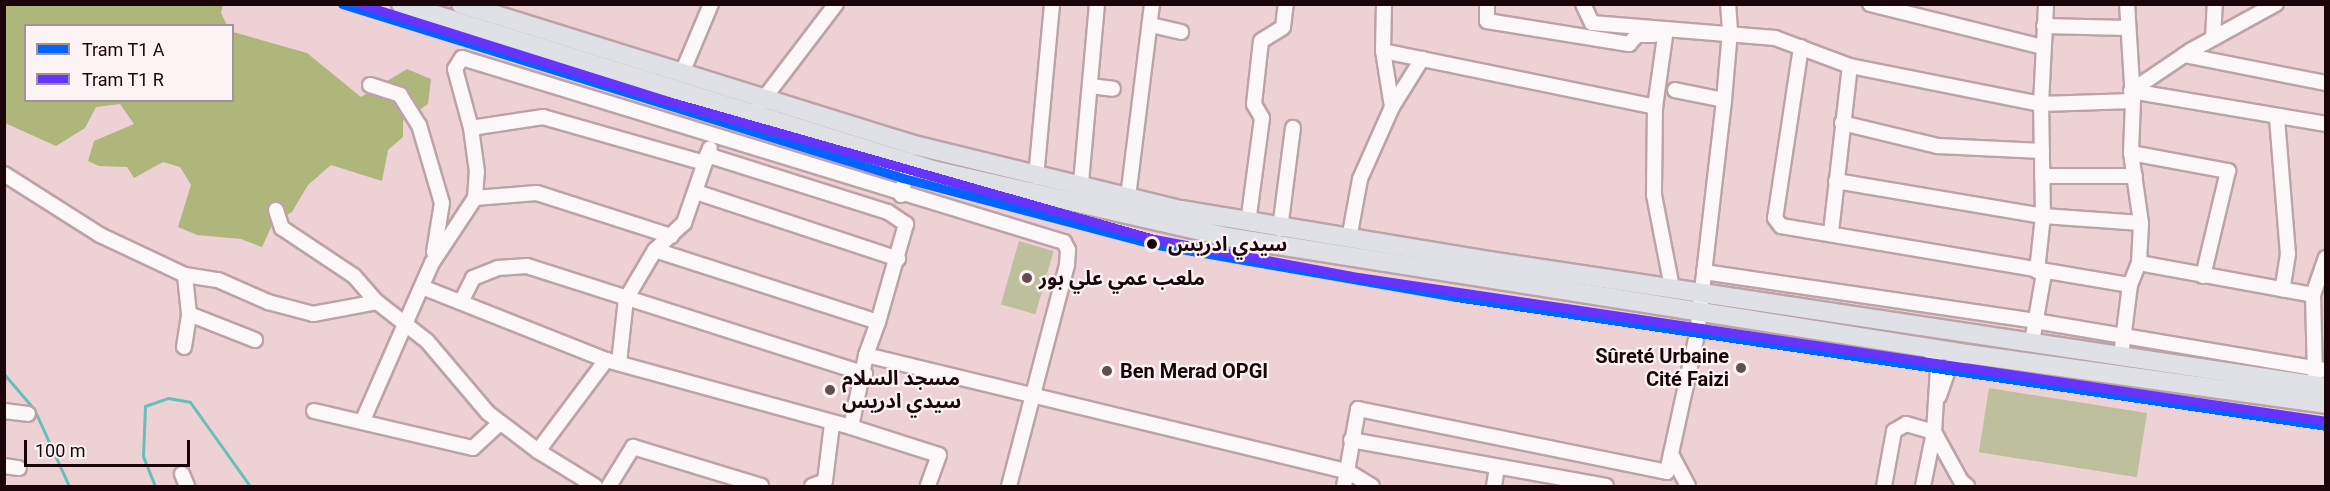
<!DOCTYPE html>
<meta charset="utf-8">
<style>
body{margin:0}
#map{position:relative;width:2330px;height:491px;overflow:hidden;background:#eed1d5;font-family:Roboto,"Noto Sans Arabic",sans-serif}
div>[style]{position:absolute}
[style*='--x']{left:calc(var(--x)*1px);top:calc(var(--y)*1px);width:calc(var(--w)*1px);rotate:calc(var(--a)*1deg)}
.green>*{inset:0;background:#bec09d;transform-origin:0 0}
.forest>*{inset:0;background:#aeb67b}
.stream>*{height:3px;margin:-1.5px;padding:0 1.5px;transform-origin:1.5px;border-radius:1.5px;background:#66bfb8}
.roads{filter:drop-shadow(2px 0 #bba3a7) drop-shadow(-2px 0 #bba3a7) drop-shadow(0 2px #bba3a7) drop-shadow(0 -2px #bba3a7)}
.minor>*{height:14px;margin:-7px;padding:0 7px;transform-origin:7px;border-radius:7px;background:#fcf8f9}
.major>*{height:18px;margin:-9px;padding:0 9px;transform-origin:9px;border-radius:9px;background:#dfe1e7}
.tram-1>*{height:9px;margin:-4.5px;padding:0 4.5px;transform-origin:4.5px;border-radius:4.5px;background:#0363ff}
.tram-2>*{height:9px;margin:-4.5px;padding:0 4.5px;transform-origin:4.5px;border-radius:4.5px;background:#63f}
.dots>*{width:16px;height:16px;translate:-50% -50%;box-sizing:border-box;border:3px solid #fbf3f4;border-radius:50%}
span{translate:-50% -50%;white-space:nowrap;text-align:center;line-height:1.15;-webkit-text-stroke:4.5px #fbf3f4;paint-order:stroke}
.stop-label{font-size:20px;color:#1a050a;font-weight:700}
.left{translate:0 -50%;text-align:left}
.poi-label{font-size:20px;color:#1a050a;font-weight:700}
.right{translate:-100% -50%;text-align:right}
.frame{position:absolute;inset:0;border:6px solid #1a050a;pointer-events:none}
.legend{position:absolute;left:24px;top:24px;width:210px;height:78px;box-sizing:border-box;background:#fbf3f4;border:2px solid #a19496;margin:0;padding:8px 10px;list-style:none;font-size:18px;color:#1a050a}
.legend li{display:flex;align-items:center;gap:12px;height:30px}
.legend b{width:30px;border:2px solid #a19496}
.scale{position:absolute;left:24px;top:440px;width:166px;height:27px;box-sizing:border-box;border:3px solid #1a050a;border-top:0;padding-left:8px;font-size:18px;line-height:21px;white-space:nowrap;color:#1a050a;-webkit-text-stroke:4px #fbf3f4;paint-order:stroke}
</style>
<div id="map">
<div class="green">
<i style="left:1019px;top:241px;width:36px;height:66px;rotate:16deg"></i>
<i style="left:1989px;top:388px;width:160px;height:65px;rotate:9deg"></i>
</div>
<div class="forest">
<i style="clip-path:polygon(4px 5px,223px 5px,221px 13px,227px 25px,26px 26px,26px 100px,232px 100px,233px 32px,307px 53px,361px 97px,407px 69px,431px 79px,428px 104px,403px 121px,403px 137px,388px 150px,382px 181px,331px 165px,308px 185px,292px 212px,273px 223px,262px 247px,241px 239px,197px 235px,178px 227px,191px 185px,180px 167px,163px 162px,134px 178px,127px 167px,99px 166px,88px 161px,94px 141px,134px 124px,120px 104px,96px 107px,85px 128px,56px 146px,5px 123px)"></i>
</div>
<div class="stream">
<i style="--x:4;--y:374;--w:46;--a:49.4"></i>
<i style="--x:34;--y:409;--w:85;--a:65.6"></i>
<i style="--x:155;--y:486;--w:32;--a:-112"></i>
<i style="--x:143;--y:456;--w:50;--a:-87.7"></i>
<i style="--x:145;--y:406;--w:24;--a:-19"></i>
<i style="--x:168;--y:398;--w:22;--a:10"></i>
<i style="--x:190;--y:402;--w:103;--a:54.5"></i>
</div>
<div class="roads">
<div class="minor">
<i style="--x:1487;--y:4;--w:17;--a:90"></i>
<i style="--x:1487;--y:21;--w:144;--a:9.2"></i>
<i style="--x:1629;--y:44;--w:12;--a:-48"></i>
<i style="--x:1637;--y:35;--w:17;--a:0"></i>
<i style="--x:1583;--y:4;--w:21;--a:65"></i>
<i style="--x:1592;--y:23;--w:184;--a:4.7"></i>
<i style="--x:1775;--y:38;--w:80;--a:20.5"></i>
<i style="--x:1850;--y:66;--w:195;--a:11.3"></i>
<i style="--x:2041;--y:104;--w:92;--a:-1.9"></i>
<i style="--x:1870;--y:4;--w:178;--a:14"></i>
<i style="--x:1151;--y:25;--w:31;--a:13"></i>
<i style="--x:2044;--y:26;--w:84;--a:1.4"></i>
<i style="--x:1666;--y:29;--w:79;--a:98"></i>
<i style="--x:1655;--y:107;--w:88;--a:90.7"></i>
<i style="--x:1654;--y:195;--w:95;--a:79"></i>
<i style="--x:2213;--y:38;--w:34;--a:-87"></i>
<i style="--x:1801;--y:47;--w:173;--a:98.6"></i>
<i style="--x:1775;--y:218;--w:10;--a:53"></i>
<i style="--x:1781;--y:226;--w:354;--a:9.6"></i>
<i style="--x:1383;--y:51;--w:278;--a:11.6"></i>
<i style="--x:2184;--y:55;--w:145;--a:11.2"></i>
<i style="--x:682;--y:73;--w:75;--a:-67.2"></i>
<i style="--x:370;--y:85;--w:32;--a:18"></i>
<i style="--x:400;--y:95;--w:36;--a:58"></i>
<i style="--x:419;--y:125;--w:81;--a:73.6"></i>
<i style="--x:442;--y:203;--w:50;--a:99.3"></i>
<i style="--x:1090;--y:86;--w:23;--a:7"></i>
<i style="--x:2131;--y:91;--w:198;--a:9.6"></i>
<i style="--x:2131;--y:91;--w:71;--a:-34.1"></i>
<i style="--x:2190;--y:51;--w:98;--a:-28.7"></i>
<i style="--x:1724;--y:100;--w:69;--a:-85"></i>
<i style="--x:1730;--y:31;--w:27;--a:-94"></i>
<i style="--x:759;--y:105;--w:127;--a:-52.7"></i>
<i style="--x:1392;--y:107;--w:57;--a:-58"></i>
<i style="--x:2277;--y:118;--w:136;--a:85.4"></i>
<i style="--x:2288;--y:254;--w:36;--a:99"></i>
<i style="--x:1842;--y:123;--w:99;--a:13.5"></i>
<i style="--x:1938;--y:146;--w:104;--a:2.8"></i>
<i style="--x:471;--y:128;--w:73;--a:-8.7"></i>
<i style="--x:543;--y:117;--w:168;--a:15.9"></i>
<i style="--x:2131;--y:153;--w:99;--a:10.5"></i>
<i style="--x:2228;--y:171;--w:108;--a:103.4"></i>
<i style="--x:707;--y:155;--w:190;--a:17.5"></i>
<i style="--x:888;--y:212;--w:22;--a:34"></i>
<i style="--x:906;--y:224;--w:102;--a:105.9"></i>
<i style="--x:4;--y:174;--w:114;--a:32.4"></i>
<i style="--x:100;--y:235;--w:94;--a:25.2"></i>
<i style="--x:185;--y:275;--w:33;--a:9"></i>
<i style="--x:218;--y:280;--w:55;--a:23.7"></i>
<i style="--x:268;--y:302;--w:47;--a:14.9"></i>
<i style="--x:313;--y:314;--w:65;--a:-10.6"></i>
<i style="--x:2042;--y:176;--w:93;--a:0"></i>
<i style="--x:1036;--y:177;--w:174;--a:-84.7"></i>
<i style="--x:1836;--y:181;--w:210;--a:9.6"></i>
<i style="--x:2043;--y:216;--w:98;--a:4.1"></i>
<i style="--x:696;--y:192;--w:213;--a:18.3"></i>
<i style="--x:1080;--y:194;--w:191;--a:-84.9"></i>
<i style="--x:901;--y:195;--w:34;--a:-76"></i>
<i style="--x:1128;--y:197;--w:194;--a:-82.9"></i>
<i style="--x:475;--y:198;--w:62;--a:-4.6"></i>
<i style="--x:537;--y:193;--w:141;--a:17.8"></i>
<i style="--x:276;--y:210;--w:19;--a:72"></i>
<i style="--x:282;--y:228;--w:87;--a:33.7"></i>
<i style="--x:354;--y:276;--w:35;--a:49"></i>
<i style="--x:377;--y:302;--w:63;--a:38"></i>
<i style="--x:427;--y:341;--w:94;--a:49.7"></i>
<i style="--x:488;--y:413;--w:63;--a:37.2"></i>
<i style="--x:538;--y:451;--w:67;--a:31.6"></i>
<i style="--x:1248;--y:223;--w:106;--a:-82.4"></i>
<i style="--x:1262;--y:118;--w:16;--a:-120"></i>
<i style="--x:1254;--y:104;--w:63;--a:-83.7"></i>
<i style="--x:1261;--y:41;--w:26;--a:-32"></i>
<i style="--x:1283;--y:27;--w:23;--a:-83"></i>
<i style="--x:1280;--y:229;--w:102;--a:-82.7"></i>
<i style="--x:1831;--y:232;--w:167;--a:-83.5"></i>
<i style="--x:1349;--y:239;--w:61;--a:-79.6"></i>
<i style="--x:1360;--y:179;--w:79;--a:-66"></i>
<i style="--x:1392;--y:107;--w:57;--a:-99.1"></i>
<i style="--x:1383;--y:51;--w:47;--a:-88.8"></i>
<i style="--x:655;--y:250;--w:234;--a:17.9"></i>
<i style="--x:878;--y:322;--w:35;--a:110"></i>
<i style="--x:2139;--y:263;--w:177;--a:10.4"></i>
<i style="--x:2037;--y:271;--w:55;--a:-83.8"></i>
<i style="--x:2043;--y:216;--w:112;--a:-91"></i>
<i style="--x:2041;--y:104;--w:100;--a:-87.1"></i>
<i style="--x:1704;--y:272;--w:335;--a:8.4"></i>
<i style="--x:2035;--y:321;--w:295;--a:9.6"></i>
<i style="--x:422;--y:287;--w:198;--a:21.6"></i>
<i style="--x:606;--y:360;--w:254;--a:15.3"></i>
<i style="--x:851;--y:427;--w:74;--a:-78.2"></i>
<i style="--x:866;--y:355;--w:495;--a:13.6"></i>
<i style="--x:1347;--y:471;--w:63;--a:-79.9"></i>
<i style="--x:1358;--y:409;--w:315;--a:11.5"></i>
<i style="--x:1667;--y:472;--w:141;--a:-77.7"></i>
<i style="--x:1697;--y:334;--w:236;--a:-83.4"></i>
<i style="--x:1724;--y:100;--w:50;--a:-168.5"></i>
<i style="--x:461;--y:302;--w:27;--a:-63"></i>
<i style="--x:473;--y:278;--w:27;--a:-22"></i>
<i style="--x:498;--y:268;--w:29;--a:-4"></i>
<i style="--x:527;--y:266;--w:355;--a:17.7"></i>
<i style="--x:189;--y:314;--w:71;--a:21.5"></i>
<i style="--x:2032;--y:342;--w:70;--a:-80.1"></i>
<i style="--x:184;--y:347;--w:33;--a:-81"></i>
<i style="--x:189;--y:314;--w:39;--a:-96"></i>
<i style="--x:2121;--y:356;--w:72;--a:-82.8"></i>
<i style="--x:2130;--y:285;--w:24;--a:-68"></i>
<i style="--x:2139;--y:263;--w:40;--a:-87.1"></i>
<i style="--x:2141;--y:223;--w:71;--a:-98.1"></i>
<i style="--x:2131;--y:153;--w:52;--a:-87.8"></i>
<i style="--x:2133;--y:101;--w:97;--a:-93.5"></i>
<i style="--x:619;--y:363;--w:64;--a:-83.8"></i>
<i style="--x:626;--y:299;--w:57;--a:-59.4"></i>
<i style="--x:655;--y:250;--w:40;--a:-43"></i>
<i style="--x:684;--y:223;--w:79;--a:-70.9"></i>
<i style="--x:2315;--y:376;--w:81;--a:-91.4"></i>
<i style="--x:2313;--y:295;--w:39;--a:-71"></i>
<i style="--x:1939;--y:396;--w:31;--a:-71"></i>
<i style="--x:1949;--y:367;--w:22;--a:-36"></i>
<i style="--x:4;--y:411;--w:24;--a:7"></i>
<i style="--x:314;--y:411;--w:163;--a:13.1"></i>
<i style="--x:473;--y:448;--w:37;--a:-43"></i>
<i style="--x:363;--y:420;--w:171;--a:-66.3"></i>
<i style="--x:432;--y:263;--w:78;--a:-56.5"></i>
<i style="--x:475;--y:198;--w:26;--a:-86"></i>
<i style="--x:477;--y:172;--w:44;--a:-97.8"></i>
<i style="--x:471;--y:128;--w:61;--a:-105.2"></i>
<i style="--x:455;--y:69;--w:13;--a:-58"></i>
<i style="--x:462;--y:58;--w:629;--a:17"></i>
<i style="--x:1064;--y:242;--w:9;--a:63"></i>
<i style="--x:1068;--y:250;--w:15;--a:94"></i>
<i style="--x:1067;--y:265;--w:228;--a:104.7"></i>
<i style="--x:851;--y:427;--w:92;--a:17.7"></i>
<i style="--x:939;--y:455;--w:33;--a:110"></i>
<i style="--x:1351;--y:440;--w:259;--a:10.2"></i>
<i style="--x:538;--y:451;--w:114;--a:-53.2"></i>
<i style="--x:1671;--y:454;--w:36;--a:62"></i>
<i style="--x:4;--y:466;--w:15;--a:8"></i>
<i style="--x:182;--y:474;--w:13;--a:67"></i>
<i style="--x:609;--y:486;--w:46;--a:-58.4"></i>
<i style="--x:633;--y:447;--w:134;--a:16.9"></i>
<i style="--x:812;--y:486;--w:14;--a:-21"></i>
<i style="--x:825;--y:481;--w:57;--a:-83"></i>
<i style="--x:1344;--y:486;--w:15;--a:-79"></i>
<i style="--x:1347;--y:471;--w:29;--a:31"></i>
<i style="--x:1494;--y:486;--w:18;--a:-81"></i>
<i style="--x:1884;--y:486;--w:56;--a:-79.7"></i>
<i style="--x:1894;--y:431;--w:14;--a:-30"></i>
<i style="--x:1906;--y:424;--w:29;--a:16"></i>
<i style="--x:1934;--y:432;--w:56;--a:61.1"></i>
<i style="--x:1961;--y:481;--w:8;--a:40"></i>
<i style="--x:1923;--y:486;--w:55;--a:-78.5"></i>
<i style="--x:1934;--y:432;--w:64;--a:-86.4"></i>
<i style="--x:1938;--y:368;--w:23;--a:-115"></i>
</div>
<div class="major">
<i style="--x:401;--y:4;--w:557;--a:17.33"></i>
<i style="--x:933;--y:170;--w:302;--a:12.8"></i>
<i style="--x:1227;--y:237;--w:749;--a:8.98"></i>
<i style="--x:1967;--y:354;--w:362;--a:7.9"></i>
<i style="--x:461;--y:4;--w:474;--a:17.3"></i>
<i style="--x:914;--y:145;--w:275;--a:13.7"></i>
<i style="--x:1181;--y:210;--w:312;--a:9.4"></i>
<i style="--x:1489;--y:261;--w:846;--a:8.56"></i>
</div>
</div>
<div class="tram-1">
<i style="--x:342;--y:4;--w:587;--a:17.23"></i>
<i style="--x:903;--y:178;--w:258;--a:14.8"></i>
<i style="--x:1152;--y:244;--w:309;--a:9.9"></i>
<i style="--x:1456;--y:297;--w:880;--a:8.43"></i>
</div>
<div class="tram-2">
<i style="--x:360;--y:4;--w:323;--a:17.5"></i>
<i style="--x:668;--y:101;--w:505;--a:15.85"></i>
<i style="--x:1154;--y:239;--w:200;--a:10.6"></i>
<i style="--x:1351;--y:276;--w:986;--a:8.46"></i>
</div>
<div class="dots">
<i style="left:1152px;top:244px;background:#1a050a"></i>
<i style="left:1027px;top:278px;background:#644c51"></i>
<i style="left:1741px;top:368px;background:#644c51"></i>
<i style="left:1107px;top:371px;background:#644c51"></i>
<i style="left:830px;top:390px;background:#644c51"></i>
</div>
<div class="stop-label">
<span class="left" style="left:1168px;top:244px">سيدي ادريس</span>
</div>
<div class="poi-label">
<span class="left" style="left:1039px;top:278px">ملعب عمي علي بور</span>
<span class="right" style="left:1729px;top:368px">Sûreté Urbaine<br>Cité Faizi</span>
<span class="left" style="left:1120px;top:371px">Ben Merad OPGI</span>
<span class="left" style="left:842px;top:390px">مسجد السلام<br>سيدي ادريس</span>
</div>
<div class="frame"></div>
<ul class="legend">
<li><b style="height:8px;background:#0363ff"></b>Tram T1 A</li>
<li><b style="height:8px;background:#63f"></b>Tram T1 R</li>
</ul>
<div class="scale">100 m</div>
</div>
